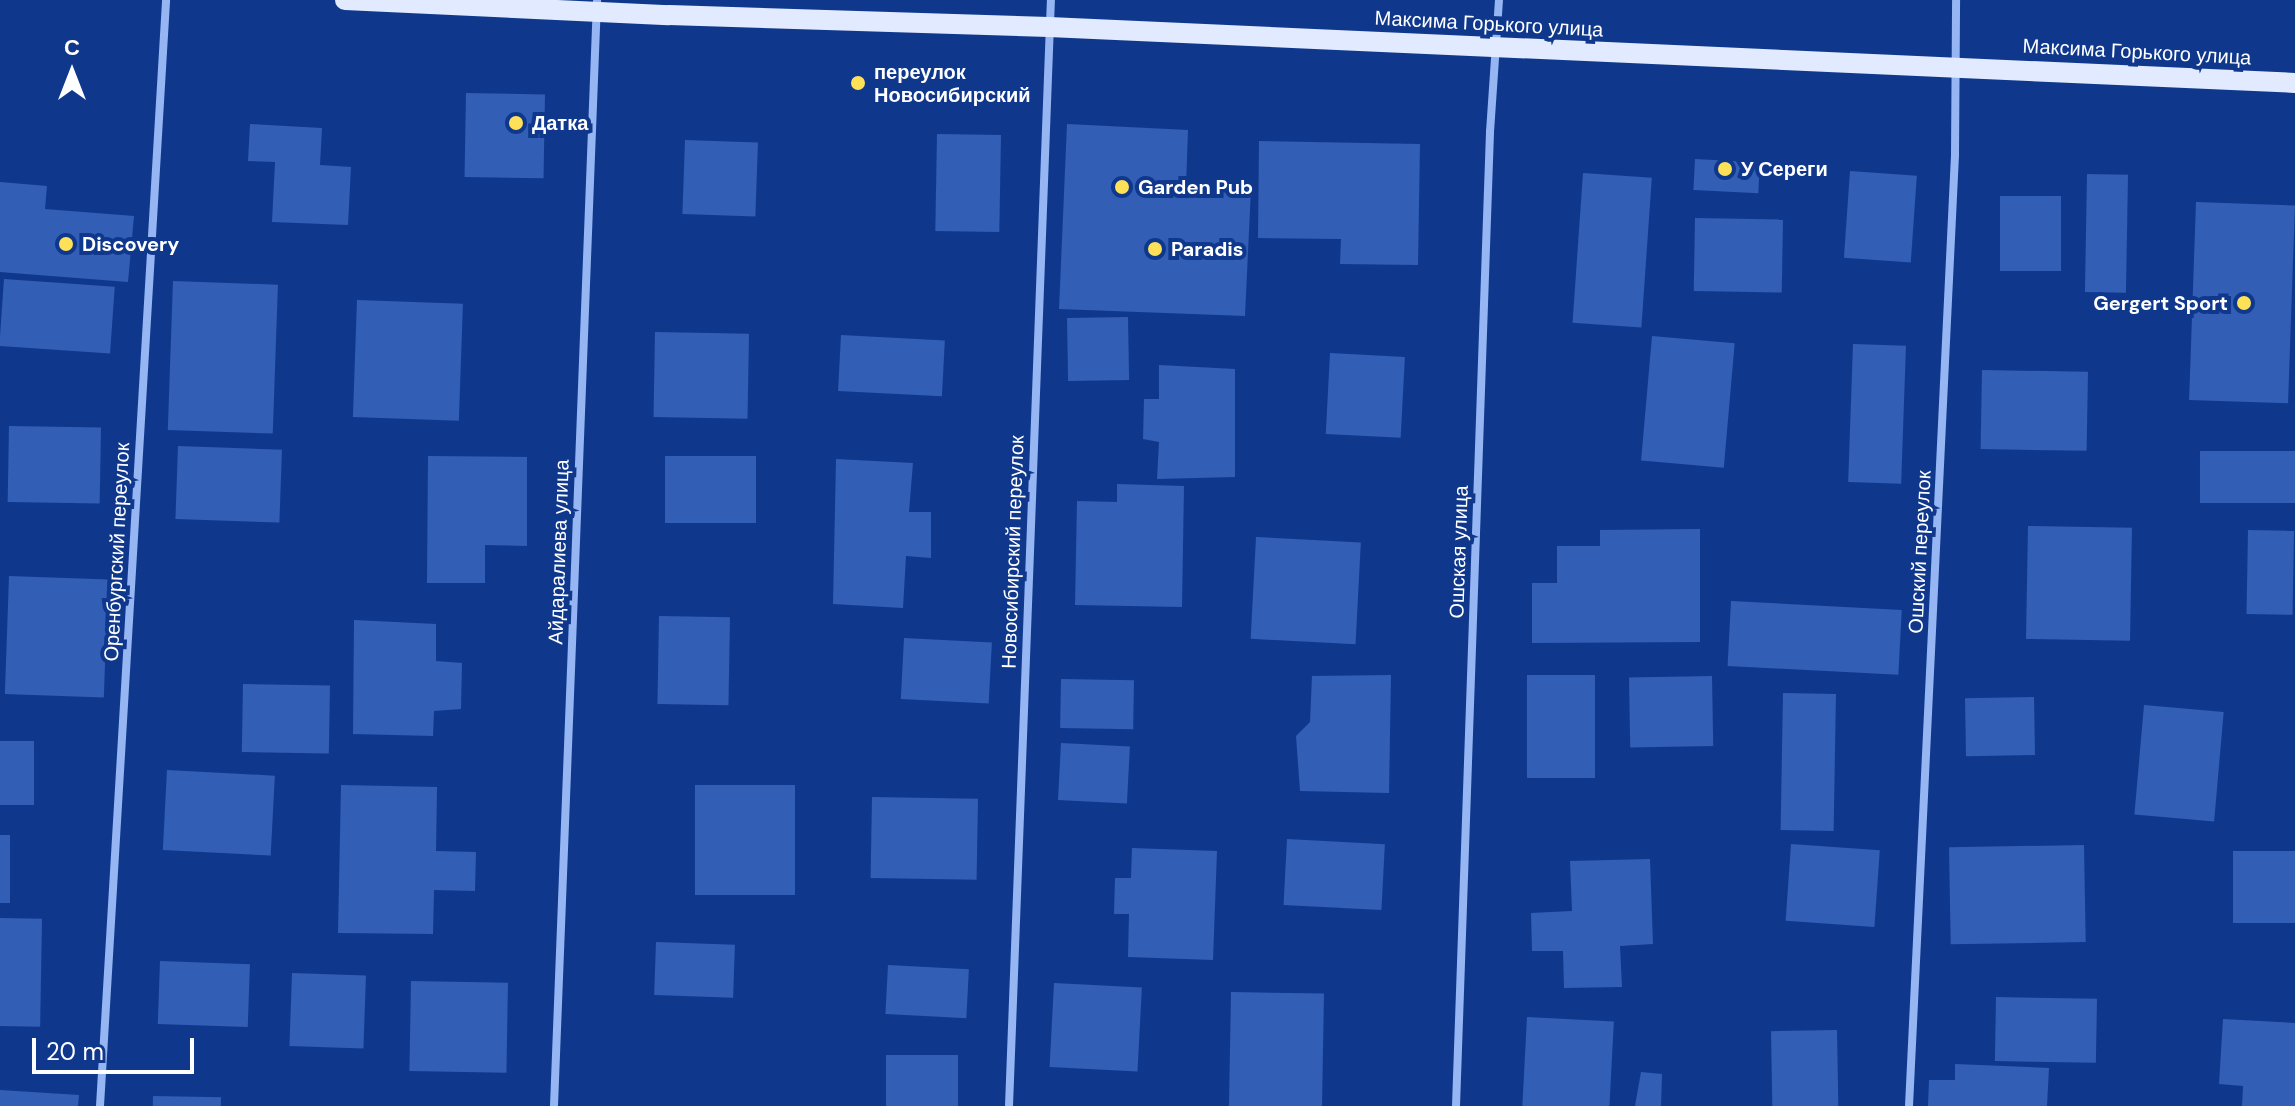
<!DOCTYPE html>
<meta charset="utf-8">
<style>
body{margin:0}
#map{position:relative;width:2295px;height:1106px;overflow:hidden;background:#0f388d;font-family:"DM Sans",sans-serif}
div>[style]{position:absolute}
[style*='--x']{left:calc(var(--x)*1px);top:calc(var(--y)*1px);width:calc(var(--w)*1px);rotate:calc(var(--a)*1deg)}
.building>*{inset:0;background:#335eb5;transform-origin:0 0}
.minor>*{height:8px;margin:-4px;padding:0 4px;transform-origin:4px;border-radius:4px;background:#96b6f3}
.primary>*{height:20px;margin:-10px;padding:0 10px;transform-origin:10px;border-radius:10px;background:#e2eaff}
.dots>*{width:22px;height:22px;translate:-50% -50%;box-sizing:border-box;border:4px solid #0f388d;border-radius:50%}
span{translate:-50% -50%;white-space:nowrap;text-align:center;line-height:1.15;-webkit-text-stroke:8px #0f388d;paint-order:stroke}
.street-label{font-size:20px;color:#fff}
.poi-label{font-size:20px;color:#fff;font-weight:700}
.left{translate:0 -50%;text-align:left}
.right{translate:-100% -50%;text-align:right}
.north{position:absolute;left:32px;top:32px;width:80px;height:80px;-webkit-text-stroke:6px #0f388d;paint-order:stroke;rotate:0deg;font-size:22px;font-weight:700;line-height:32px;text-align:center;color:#fff}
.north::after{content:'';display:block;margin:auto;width:28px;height:36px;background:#fff;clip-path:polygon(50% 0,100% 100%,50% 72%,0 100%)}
.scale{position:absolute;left:32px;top:1038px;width:162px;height:36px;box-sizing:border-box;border:4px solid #fff;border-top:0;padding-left:10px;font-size:24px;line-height:28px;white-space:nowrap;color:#fff;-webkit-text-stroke:6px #0f388d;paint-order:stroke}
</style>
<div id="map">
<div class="building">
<i style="left:466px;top:93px;width:79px;height:84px;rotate:1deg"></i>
<i style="clip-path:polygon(250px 124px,322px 128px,320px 165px,351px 167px,348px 225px,272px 222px,275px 162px,248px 161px)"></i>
<i style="clip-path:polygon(1067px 124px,1188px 130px,1186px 187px,1251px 189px,1245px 316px,1059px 309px)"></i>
<i style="left:937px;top:134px;width:64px;height:97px;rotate:1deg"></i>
<i style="left:685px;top:140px;width:73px;height:74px;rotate:2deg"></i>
<i style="clip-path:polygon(1259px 141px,1420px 144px,1418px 265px,1340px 264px,1341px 239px,1258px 238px)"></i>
<i style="left:1695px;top:159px;width:65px;height:31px;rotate:3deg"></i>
<i style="left:1850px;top:171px;width:67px;height:87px;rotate:4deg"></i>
<i style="left:1583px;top:173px;width:69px;height:150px;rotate:4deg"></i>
<i style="left:2087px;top:174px;width:41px;height:118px;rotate:1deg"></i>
<i style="clip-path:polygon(0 182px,47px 186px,45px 209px,134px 216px,128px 282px,0 272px)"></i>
<i style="left:2000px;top:196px;width:61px;height:75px"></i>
<i style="left:2196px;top:202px;width:99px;height:198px;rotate:2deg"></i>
<i style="left:1695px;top:218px;width:88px;height:73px;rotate:1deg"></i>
<i style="left:4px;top:279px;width:111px;height:67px;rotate:4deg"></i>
<i style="left:173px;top:281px;width:105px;height:149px;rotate:2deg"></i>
<i style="left:357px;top:300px;width:106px;height:117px;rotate:2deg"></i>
<i style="left:1128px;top:317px;width:63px;height:61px;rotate:89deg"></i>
<i style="left:655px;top:332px;width:94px;height:85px;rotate:1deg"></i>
<i style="left:841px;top:335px;width:104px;height:56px;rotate:3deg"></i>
<i style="left:1652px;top:336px;width:83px;height:125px;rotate:5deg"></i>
<i style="left:1853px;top:344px;width:53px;height:138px;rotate:2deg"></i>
<i style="left:1330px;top:353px;width:75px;height:81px;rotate:3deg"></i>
<i style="clip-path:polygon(1159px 365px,1235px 369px,1235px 477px,1157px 479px,1159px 442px,1143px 439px,1144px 399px,1159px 399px)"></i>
<i style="left:1982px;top:370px;width:106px;height:79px;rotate:1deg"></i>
<i style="left:9px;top:426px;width:92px;height:76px;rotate:1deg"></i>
<i style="left:178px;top:446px;width:104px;height:73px;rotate:2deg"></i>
<i style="left:2295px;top:451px;width:52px;height:95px;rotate:90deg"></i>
<i style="clip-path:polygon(428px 456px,527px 457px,527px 546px,485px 545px,485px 583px,427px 583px)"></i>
<i style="left:665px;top:456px;width:91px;height:67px"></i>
<i style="clip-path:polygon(836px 459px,913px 463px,909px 512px,931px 512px,931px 558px,906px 556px,903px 608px,833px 604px)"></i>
<i style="clip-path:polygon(1117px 484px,1184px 486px,1182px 607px,1075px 605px,1077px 501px,1117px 502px)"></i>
<i style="left:2028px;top:526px;width:104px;height:113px;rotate:1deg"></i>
<i style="clip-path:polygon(1700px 529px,1700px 642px,1532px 643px,1532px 583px,1557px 583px,1557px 546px,1600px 546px,1600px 530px)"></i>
<i style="left:2248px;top:530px;width:46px;height:84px;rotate:1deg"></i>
<i style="left:1256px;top:537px;width:105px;height:102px;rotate:3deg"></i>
<i style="left:9px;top:576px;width:99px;height:118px;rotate:2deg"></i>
<i style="left:1731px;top:601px;width:171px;height:65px;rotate:3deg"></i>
<i style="left:659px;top:616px;width:71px;height:88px;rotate:1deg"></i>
<i style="clip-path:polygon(354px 620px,436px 624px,436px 661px,462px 663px,461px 709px,434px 711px,433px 736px,353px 734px)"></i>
<i style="left:904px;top:638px;width:88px;height:61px;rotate:3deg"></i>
<i style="clip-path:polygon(1391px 675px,1389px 793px,1300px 791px,1296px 736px,1310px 722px,1312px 676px)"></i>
<i style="left:1527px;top:675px;width:68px;height:103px"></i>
<i style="left:1712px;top:676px;width:70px;height:83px;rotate:89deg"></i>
<i style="left:1061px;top:679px;width:73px;height:49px;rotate:1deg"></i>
<i style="left:243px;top:684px;width:87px;height:68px;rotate:1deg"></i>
<i style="left:1783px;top:693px;width:53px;height:137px;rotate:1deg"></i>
<i style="left:2034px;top:697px;width:58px;height:69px;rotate:89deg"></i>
<i style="left:2144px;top:705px;width:80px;height:110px;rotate:5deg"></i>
<i style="left:0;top:741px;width:34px;height:64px"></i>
<i style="left:1061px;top:743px;width:69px;height:57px;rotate:3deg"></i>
<i style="left:167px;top:770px;width:108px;height:80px;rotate:3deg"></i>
<i style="clip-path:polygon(341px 785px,437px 787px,436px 851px,476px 852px,475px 891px,434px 890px,433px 934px,338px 933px)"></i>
<i style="left:695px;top:785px;width:100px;height:110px"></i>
<i style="left:872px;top:797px;width:106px;height:81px;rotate:1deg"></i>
<i style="left:0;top:835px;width:10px;height:68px"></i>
<i style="left:1287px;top:839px;width:98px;height:66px;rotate:3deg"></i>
<i style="left:1791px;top:844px;width:89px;height:77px;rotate:4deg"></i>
<i style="left:2084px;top:845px;width:97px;height:135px;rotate:89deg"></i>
<i style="clip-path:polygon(1132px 848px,1217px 851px,1213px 960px,1128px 957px,1129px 914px,1114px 914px,1115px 878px,1131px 878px)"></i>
<i style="left:2233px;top:851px;width:62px;height:72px"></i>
<i style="clip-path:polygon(1650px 859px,1653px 944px,1620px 946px,1622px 987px,1564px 988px,1563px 951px,1532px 951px,1531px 913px,1572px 911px,1570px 861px)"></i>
<i style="left:0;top:918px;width:42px;height:108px;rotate:1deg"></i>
<i style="left:656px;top:942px;width:79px;height:53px;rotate:2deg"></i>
<i style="left:160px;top:961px;width:90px;height:63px;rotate:2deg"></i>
<i style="left:888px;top:965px;width:81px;height:49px;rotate:3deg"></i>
<i style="left:292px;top:973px;width:74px;height:73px;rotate:2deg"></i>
<i style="left:411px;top:981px;width:97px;height:90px;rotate:1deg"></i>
<i style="left:1054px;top:983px;width:88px;height:84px;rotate:3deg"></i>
<i style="left:1231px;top:992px;width:93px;height:114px;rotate:1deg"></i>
<i style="left:1996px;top:997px;width:101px;height:64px;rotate:1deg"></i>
<i style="left:1527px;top:1017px;width:87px;height:89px;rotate:3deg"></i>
<i style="clip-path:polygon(2223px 1019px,2295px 1023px,2295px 1106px,2242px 1106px,2243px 1086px,2219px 1084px)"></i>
<i style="left:1837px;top:1030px;width:76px;height:66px;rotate:89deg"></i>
<i style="left:886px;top:1055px;width:72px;height:51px"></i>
<i style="clip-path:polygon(1955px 1064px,2049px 1068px,2047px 1106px,1928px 1106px,1929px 1080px,1955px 1080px)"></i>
<i style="clip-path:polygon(1641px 1072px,1662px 1074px,1661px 1106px,1635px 1106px)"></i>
<i style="clip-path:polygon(0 1090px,79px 1095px,78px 1106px,0 1106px)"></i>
<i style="left:153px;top:1096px;width:68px;height:10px;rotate:1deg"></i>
</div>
<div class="minor">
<i style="--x:100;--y:1106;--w:1108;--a:-86.58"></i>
<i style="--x:554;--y:1106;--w:1107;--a:-87.77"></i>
<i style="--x:1009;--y:1106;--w:1107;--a:-87.83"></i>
<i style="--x:1456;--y:1106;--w:975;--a:-88"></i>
<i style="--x:1490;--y:132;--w:132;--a:-86.1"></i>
<i style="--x:1909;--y:1106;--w:952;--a:-87.23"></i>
<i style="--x:1955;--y:155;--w:155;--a:-89.6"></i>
</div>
<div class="primary">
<i style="--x:345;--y:0;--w:324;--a:2.7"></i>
<i style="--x:669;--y:15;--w:380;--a:1.8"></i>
<i style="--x:1049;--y:27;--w:1247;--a:2.57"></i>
</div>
<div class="dots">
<i style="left:858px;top:83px;background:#ffe158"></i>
<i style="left:516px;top:123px;background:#ffe158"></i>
<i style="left:1725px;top:169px;background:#ffe158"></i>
<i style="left:1122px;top:187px;background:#ffe158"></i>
<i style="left:66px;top:244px;background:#ffe158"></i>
<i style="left:1155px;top:249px;background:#ffe158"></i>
<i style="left:2244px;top:303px;background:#ffe158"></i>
</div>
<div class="street-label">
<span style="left:1489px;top:24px;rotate:3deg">Максима Горького улица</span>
<span style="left:2137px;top:52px;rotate:3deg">Максима Горького улица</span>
<span style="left:117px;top:552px;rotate:-87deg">Оренбургский переулок</span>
<span style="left:559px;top:552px;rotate:-88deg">Айдаралиева улица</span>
<span style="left:1013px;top:552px;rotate:-88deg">Новосибирский переулок</span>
<span style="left:1459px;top:552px;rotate:-88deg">Ошская улица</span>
<span style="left:1920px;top:552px;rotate:-87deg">Ошский переулок</span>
</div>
<div class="poi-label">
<span class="left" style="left:874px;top:84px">переулок<br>Новосибирский</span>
<span class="left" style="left:532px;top:123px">Датка</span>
<span class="left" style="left:1741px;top:169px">У Сереги</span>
<span class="left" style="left:1138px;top:187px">Garden Pub</span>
<span class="left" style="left:82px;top:244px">Discovery</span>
<span class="left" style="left:1171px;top:249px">Paradis</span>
<span class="right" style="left:2228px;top:303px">Gergert Sport</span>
</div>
<div class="north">С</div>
<div class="scale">20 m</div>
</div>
